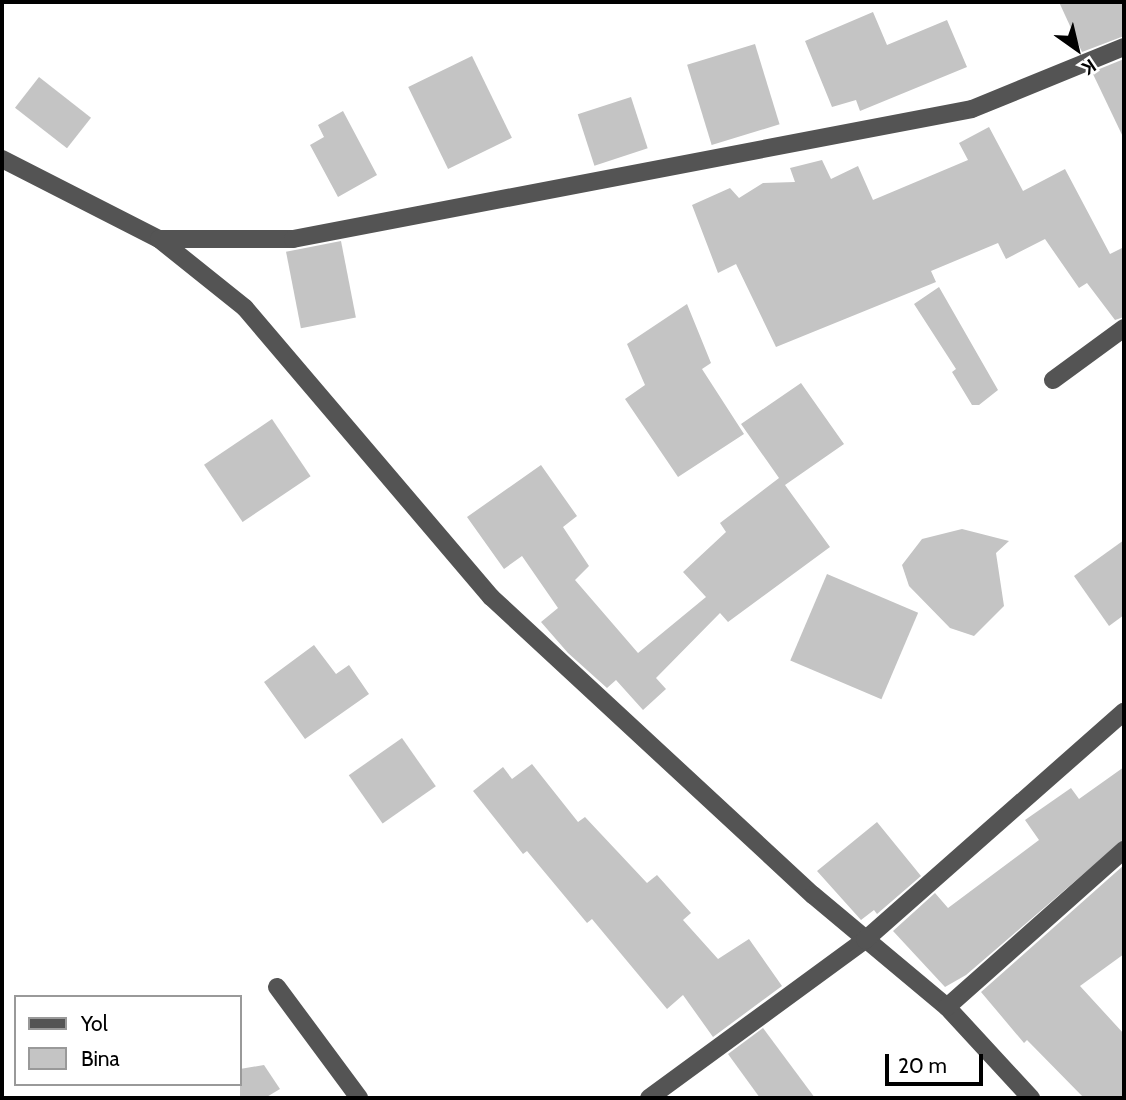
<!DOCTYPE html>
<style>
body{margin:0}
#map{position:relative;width:1126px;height:1100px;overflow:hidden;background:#fff;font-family:Cabin,sans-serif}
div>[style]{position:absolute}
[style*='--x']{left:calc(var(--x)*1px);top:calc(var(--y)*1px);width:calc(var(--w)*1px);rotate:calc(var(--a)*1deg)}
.building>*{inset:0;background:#c4c4c4;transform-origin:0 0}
.minor>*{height:18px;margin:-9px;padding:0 9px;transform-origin:9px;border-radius:9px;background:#545454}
span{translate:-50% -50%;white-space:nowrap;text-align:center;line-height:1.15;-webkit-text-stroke:5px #fff;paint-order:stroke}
.frame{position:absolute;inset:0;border:4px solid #000;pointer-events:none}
.legend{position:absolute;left:14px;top:995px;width:228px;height:91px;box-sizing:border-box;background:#fff;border:2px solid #999;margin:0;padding:9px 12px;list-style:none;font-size:21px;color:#000}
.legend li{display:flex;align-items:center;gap:14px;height:35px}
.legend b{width:35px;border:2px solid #999}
.north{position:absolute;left:1042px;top:14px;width:70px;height:70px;-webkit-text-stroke:5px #fff;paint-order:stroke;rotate:146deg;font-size:19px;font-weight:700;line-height:28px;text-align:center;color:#000}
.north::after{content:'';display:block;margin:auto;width:24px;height:32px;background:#000;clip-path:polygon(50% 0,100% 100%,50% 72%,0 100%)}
.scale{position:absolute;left:885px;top:1054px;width:98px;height:32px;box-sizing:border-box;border:4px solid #000;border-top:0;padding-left:9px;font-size:21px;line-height:24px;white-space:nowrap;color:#000;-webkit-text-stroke:5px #fff;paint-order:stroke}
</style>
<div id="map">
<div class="building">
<i style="clip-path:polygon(1059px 2px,1124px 2px,1124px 36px,1082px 52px)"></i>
<i style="clip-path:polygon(873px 12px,887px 45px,947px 20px,967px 67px,860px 111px,856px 100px,832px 107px,805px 41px)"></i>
<i style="left:755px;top:44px;width:84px;height:71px;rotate:73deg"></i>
<i style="left:472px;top:56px;width:91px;height:71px;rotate:64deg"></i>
<i style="clip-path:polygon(1124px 59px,1124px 139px,1092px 72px)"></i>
<i style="left:39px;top:77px;width:66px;height:39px;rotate:38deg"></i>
<i style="left:631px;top:97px;width:54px;height:56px;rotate:72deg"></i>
<i style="clip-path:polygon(343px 111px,377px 175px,338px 197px,310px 145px,324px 137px,318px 125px)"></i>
<i style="clip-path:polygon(989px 127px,1023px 191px,1065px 169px,1110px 254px,1124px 247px,1124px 317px,1115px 320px,1087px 283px,1079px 288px,1045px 239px,1006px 259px,998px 243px,931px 271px,936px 282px,776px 347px,736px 264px,718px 273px,692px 205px,730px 188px,739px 198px,763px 183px,795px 182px,790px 168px,822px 160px,831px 179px,858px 166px,873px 200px,968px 160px,959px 143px)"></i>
<i style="left:341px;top:241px;width:78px;height:56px;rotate:79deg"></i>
<i style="clip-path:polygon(939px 287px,998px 390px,979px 405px,972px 405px,952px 372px,956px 369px,914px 304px)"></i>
<i style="clip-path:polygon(687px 304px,711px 363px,702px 369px,744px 434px,678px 477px,625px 399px,645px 385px,627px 344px)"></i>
<i style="clip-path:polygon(801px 383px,844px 444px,785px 485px,830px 547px,728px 622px,720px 613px,656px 678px,666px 689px,643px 710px,616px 680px,607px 688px,568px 653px,541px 622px,558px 608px,522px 556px,504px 569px,467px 517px,541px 465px,577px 516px,563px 527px,589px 566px,575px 580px,638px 653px,706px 597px,683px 572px,726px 532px,720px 523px,779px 478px,741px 424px)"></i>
<i style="left:272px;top:419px;width:69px;height:82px;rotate:56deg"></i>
<i style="clip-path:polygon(962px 529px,1009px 541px,996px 553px,1004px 606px,974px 636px,950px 628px,909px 586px,902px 565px,922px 539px)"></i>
<i style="clip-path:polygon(1124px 540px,1124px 615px,1109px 626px,1074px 576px)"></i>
<i style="left:827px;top:574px;width:99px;height:94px;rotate:23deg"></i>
<i style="clip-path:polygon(314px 645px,336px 674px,349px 665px,369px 694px,305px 739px,264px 682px)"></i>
<i style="left:402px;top:738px;width:59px;height:65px;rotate:55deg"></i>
<i style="clip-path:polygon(532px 764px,578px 822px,585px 817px,647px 883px,657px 875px,691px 913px,683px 920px,718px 959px,749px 939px,782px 986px,713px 1037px,683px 995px,667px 1009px,592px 919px,587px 923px,527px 851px,523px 854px,473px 791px,503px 767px,512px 779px)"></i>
<i style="clip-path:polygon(1124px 767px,1124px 839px,966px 975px,945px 987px,893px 931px,935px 893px,948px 908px,1039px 840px,1025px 820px,1071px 788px,1079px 799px)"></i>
<i style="clip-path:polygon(877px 822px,921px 876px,877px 914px,874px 910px,861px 920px,817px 871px)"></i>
<i style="clip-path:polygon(1124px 865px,1124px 954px,1080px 986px,1124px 1034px,1124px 1098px,1084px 1098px,1027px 1040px,1024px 1043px,981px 992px)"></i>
<i style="clip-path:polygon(763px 1028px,815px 1098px,760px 1098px,728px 1054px)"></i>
<i style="clip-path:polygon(264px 1065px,280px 1089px,265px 1098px,240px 1098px,240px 1069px)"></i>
</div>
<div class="minor">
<i style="--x:2;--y:159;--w:176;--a:27"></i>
<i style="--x:159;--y:239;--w:110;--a:38.7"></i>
<i style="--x:245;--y:308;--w:380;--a:49.6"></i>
<i style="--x:491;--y:597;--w:439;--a:42.8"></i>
<i style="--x:813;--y:895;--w:175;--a:39.9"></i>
<i style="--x:947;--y:1007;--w:124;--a:47.3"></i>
<i style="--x:159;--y:239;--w:134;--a:0"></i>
<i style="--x:293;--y:239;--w:691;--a:-10.84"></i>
<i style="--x:972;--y:109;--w:164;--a:-22.2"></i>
<i style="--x:1053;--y:380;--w:88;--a:-36.2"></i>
<i style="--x:277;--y:987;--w:138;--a:53.5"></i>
<i style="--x:947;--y:1007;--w:237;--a:-41.6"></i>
<i style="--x:649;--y:1098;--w:268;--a:-36.2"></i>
<i style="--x:865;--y:940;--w:345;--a:-41.4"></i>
</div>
<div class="frame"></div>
<ul class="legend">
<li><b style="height:9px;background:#545454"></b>Yol</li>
<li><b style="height:19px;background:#c4c4c4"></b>Bina</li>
</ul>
<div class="north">K</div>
<div class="scale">20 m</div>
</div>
